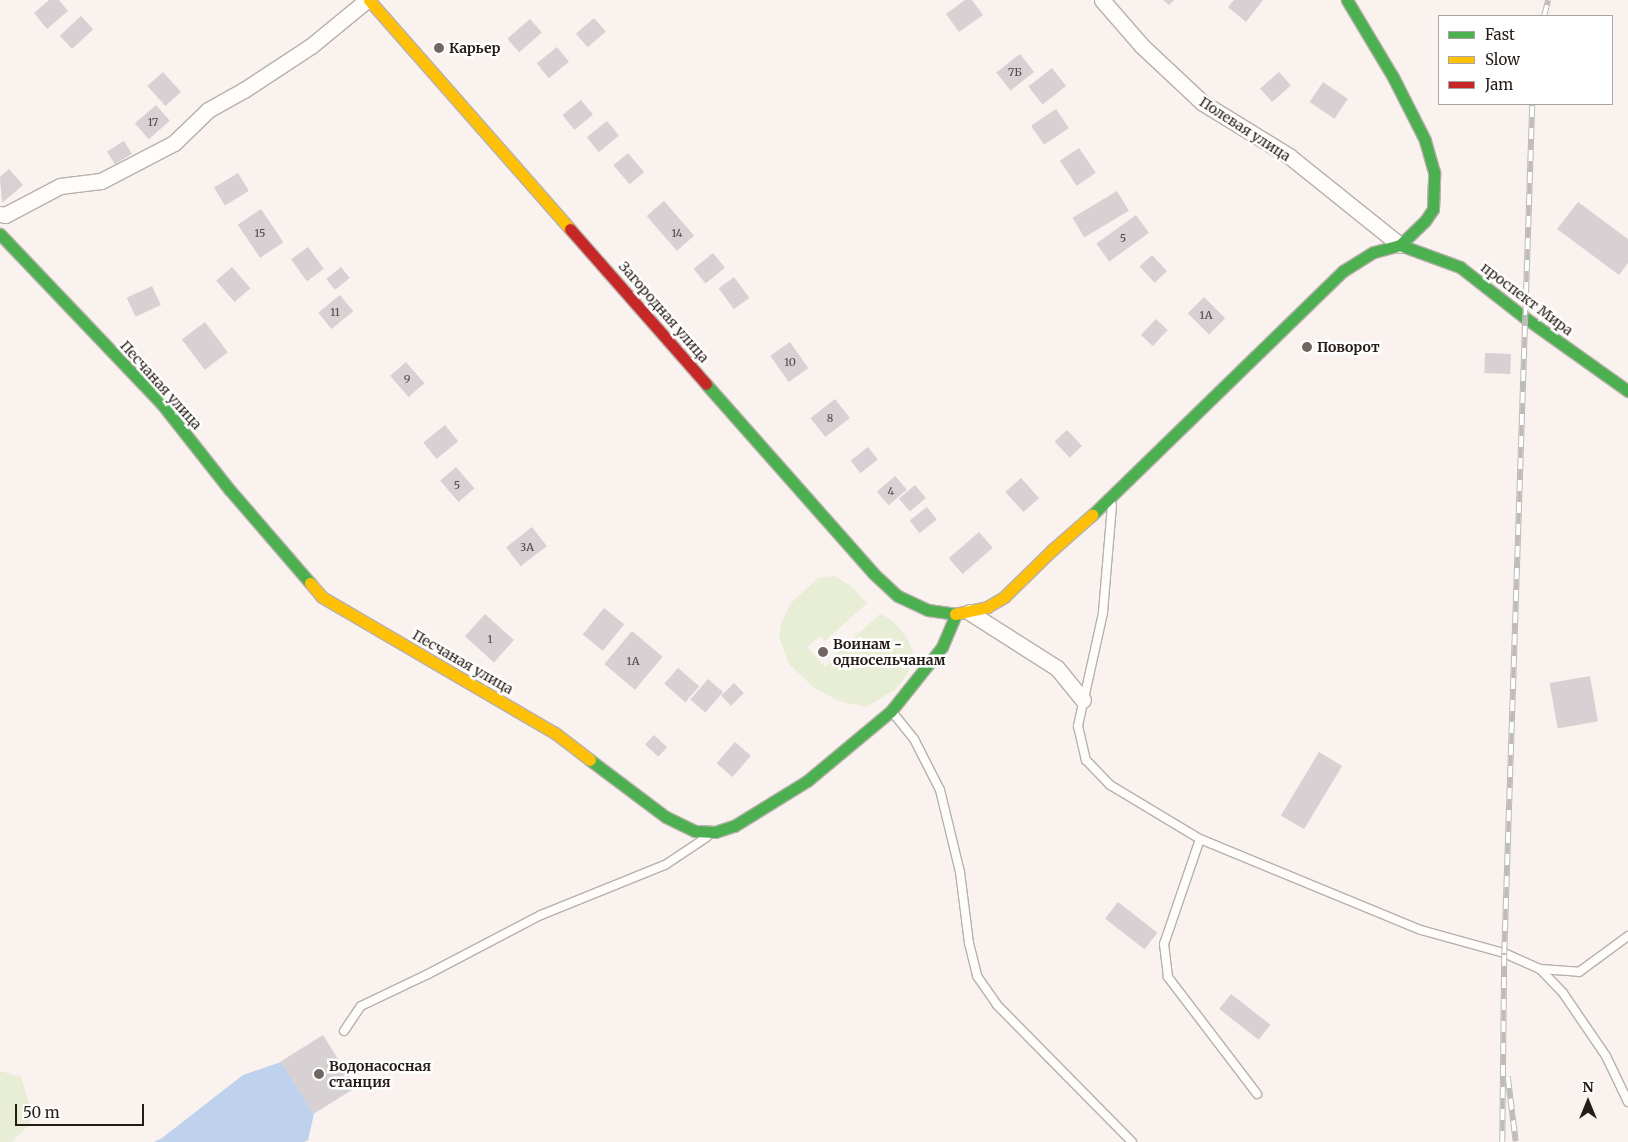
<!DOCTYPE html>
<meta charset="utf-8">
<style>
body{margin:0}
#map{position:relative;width:1628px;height:1142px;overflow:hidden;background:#f9f2ee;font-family:Merriweather,serif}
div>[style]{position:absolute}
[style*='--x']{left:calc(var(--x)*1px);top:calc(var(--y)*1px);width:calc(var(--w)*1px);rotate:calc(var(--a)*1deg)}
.green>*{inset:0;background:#e8eed5}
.water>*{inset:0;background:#bfd2ed}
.building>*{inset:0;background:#d7d1d4;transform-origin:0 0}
.roads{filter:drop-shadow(1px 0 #b8b0ab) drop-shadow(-1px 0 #b8b0ab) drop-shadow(0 1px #b8b0ab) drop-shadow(0 -1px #b8b0ab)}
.lane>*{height:8px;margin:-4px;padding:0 4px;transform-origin:4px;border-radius:4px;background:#fefdfc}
.street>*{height:15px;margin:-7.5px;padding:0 7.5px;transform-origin:7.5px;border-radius:7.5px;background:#fefdfc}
.fast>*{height:11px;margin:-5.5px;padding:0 5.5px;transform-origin:5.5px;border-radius:5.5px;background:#4caf50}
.slow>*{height:11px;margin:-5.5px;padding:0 5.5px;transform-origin:5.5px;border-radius:5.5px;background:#ffc107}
.jam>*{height:11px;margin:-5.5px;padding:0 5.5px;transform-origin:5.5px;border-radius:5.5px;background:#c62828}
.rail>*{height:5.5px;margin-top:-2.75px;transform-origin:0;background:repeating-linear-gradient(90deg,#fff 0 11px,#bebcba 0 22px);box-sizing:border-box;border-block:1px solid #bebcba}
.dots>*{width:14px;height:14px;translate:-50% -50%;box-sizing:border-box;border:2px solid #fff;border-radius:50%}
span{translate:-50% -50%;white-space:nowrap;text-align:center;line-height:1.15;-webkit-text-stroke:5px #fff;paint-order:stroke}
.number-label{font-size:11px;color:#524946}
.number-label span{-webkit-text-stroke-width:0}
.poi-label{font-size:14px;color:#261c16;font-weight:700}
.left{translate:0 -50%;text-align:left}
.street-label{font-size:14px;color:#261c16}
.legend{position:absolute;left:1438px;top:15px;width:175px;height:90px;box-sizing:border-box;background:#fff;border:1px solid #a8a4a2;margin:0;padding:6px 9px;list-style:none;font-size:15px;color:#261c16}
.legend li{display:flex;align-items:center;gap:10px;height:25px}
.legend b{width:25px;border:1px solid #a8a4a2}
.north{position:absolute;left:1563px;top:1077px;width:50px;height:50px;-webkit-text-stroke:4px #fff;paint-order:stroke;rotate:0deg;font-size:14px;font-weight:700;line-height:20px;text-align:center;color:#261c16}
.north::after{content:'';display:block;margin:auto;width:18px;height:22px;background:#261c16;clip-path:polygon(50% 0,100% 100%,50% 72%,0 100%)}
.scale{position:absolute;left:15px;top:1104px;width:129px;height:22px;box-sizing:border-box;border:2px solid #261c16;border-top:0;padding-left:6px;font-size:15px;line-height:18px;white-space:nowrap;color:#261c16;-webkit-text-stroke:4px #fff;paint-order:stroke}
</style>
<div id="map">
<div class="green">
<i style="clip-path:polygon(835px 576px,851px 586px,867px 603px,825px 641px,820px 636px,807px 647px,825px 667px,836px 657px,835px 655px,881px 613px,896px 624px,908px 640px,914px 656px,907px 675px,896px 689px,866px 707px,839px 701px,814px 688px,789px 664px,779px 637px,782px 621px,791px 603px,818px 578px)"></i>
<i style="clip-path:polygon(0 1071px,21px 1077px,30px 1106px,30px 1124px,12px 1142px,0 1142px)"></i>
</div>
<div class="water">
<i style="clip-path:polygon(281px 1062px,314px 1114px,308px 1140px,304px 1142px,154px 1142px,162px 1138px,243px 1075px)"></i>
</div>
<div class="building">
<i style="clip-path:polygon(49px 0,59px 0,68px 11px,47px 29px,34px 13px)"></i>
<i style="clip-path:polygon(965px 0,972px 0,983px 15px,959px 32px,946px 14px)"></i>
<i style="clip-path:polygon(1163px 0,1174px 0,1169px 5px)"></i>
<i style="clip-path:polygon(1234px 0,1263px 0,1246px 22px,1228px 7px)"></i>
<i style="left:81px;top:16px;width:18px;height:29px;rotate:47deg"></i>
<i style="left:594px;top:18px;width:18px;height:24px;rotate:49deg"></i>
<i style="left:530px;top:19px;width:18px;height:30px;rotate:49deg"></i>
<i style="left:557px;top:47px;width:19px;height:26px;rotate:51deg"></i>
<i style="left:1020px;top:54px;width:23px;height:30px;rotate:52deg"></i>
<i style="left:1052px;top:68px;width:23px;height:30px;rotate:52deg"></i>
<i style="left:163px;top:72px;width:27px;height:21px;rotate:48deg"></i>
<i style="left:1279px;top:72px;width:18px;height:25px;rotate:49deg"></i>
<i style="left:1323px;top:82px;width:30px;height:24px;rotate:34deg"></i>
<i style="left:581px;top:100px;width:19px;height:24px;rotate:51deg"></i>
<i style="left:156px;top:105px;width:21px;height:28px;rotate:49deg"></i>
<i style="left:1056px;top:109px;width:23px;height:30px;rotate:56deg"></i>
<i style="left:607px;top:121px;width:19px;height:26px;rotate:51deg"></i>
<i style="left:124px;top:141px;width:15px;height:20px;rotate:58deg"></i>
<i style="left:1079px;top:148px;width:30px;height:23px;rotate:56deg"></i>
<i style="left:628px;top:153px;width:25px;height:19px;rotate:50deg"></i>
<i style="clip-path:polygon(9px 169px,23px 185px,2px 203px,0 177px)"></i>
<i style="left:238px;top:173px;width:21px;height:28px;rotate:59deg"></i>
<i style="left:1117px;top:191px;width:23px;height:52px;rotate:59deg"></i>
<i style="left:664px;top:201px;width:46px;height:23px;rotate:49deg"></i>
<i style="clip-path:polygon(1578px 202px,1628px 239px,1628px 263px,1619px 275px,1557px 229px)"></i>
<i style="left:261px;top:209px;width:40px;height:28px;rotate:56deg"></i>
<i style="left:1136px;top:215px;width:22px;height:49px;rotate:54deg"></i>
<i style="left:308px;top:247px;width:27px;height:21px;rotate:54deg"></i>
<i style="left:713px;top:253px;width:19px;height:25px;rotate:51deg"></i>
<i style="left:1152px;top:255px;width:22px;height:17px;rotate:47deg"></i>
<i style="left:232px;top:267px;width:28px;height:21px;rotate:49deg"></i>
<i style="left:341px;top:267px;width:14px;height:19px;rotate:51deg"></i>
<i style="left:734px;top:277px;width:26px;height:19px;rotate:54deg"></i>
<i style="left:152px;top:286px;width:21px;height:28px;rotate:65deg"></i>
<i style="left:340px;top:295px;width:21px;height:28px;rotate:51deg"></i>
<i style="left:1204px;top:297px;width:30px;height:23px;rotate:45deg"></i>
<i style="left:1156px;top:319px;width:16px;height:22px;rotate:43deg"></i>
<i style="left:205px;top:322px;width:38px;height:29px;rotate:53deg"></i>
<i style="left:790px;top:342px;width:32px;height:24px;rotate:55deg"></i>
<i style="left:1485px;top:353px;width:26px;height:20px;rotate:2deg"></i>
<i style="left:406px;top:362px;width:28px;height:21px;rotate:49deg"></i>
<i style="left:835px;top:399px;width:24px;height:31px;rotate:52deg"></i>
<i style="left:445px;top:425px;width:21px;height:28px;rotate:51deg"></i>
<i style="left:1067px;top:430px;width:22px;height:17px;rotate:47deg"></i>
<i style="left:868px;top:447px;width:16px;height:22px;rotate:52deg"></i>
<i style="left:456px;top:467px;width:28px;height:21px;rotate:49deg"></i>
<i style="left:895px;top:476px;width:18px;height:24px;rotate:49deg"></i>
<i style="left:1021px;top:478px;width:27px;height:21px;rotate:48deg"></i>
<i style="left:915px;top:485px;width:17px;height:21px;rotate:50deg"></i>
<i style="left:927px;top:507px;width:16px;height:22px;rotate:52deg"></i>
<i style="left:532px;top:527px;width:24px;height:33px;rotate:52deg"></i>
<i style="left:979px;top:532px;width:21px;height:40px;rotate:49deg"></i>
<i style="left:604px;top:608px;width:26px;height:34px;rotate:39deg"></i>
<i style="left:485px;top:614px;width:39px;height:30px;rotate:42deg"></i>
<i style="left:632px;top:631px;width:40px;height:43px;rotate:40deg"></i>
<i style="left:678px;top:668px;width:28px;height:21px;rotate:41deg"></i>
<i style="left:1590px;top:676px;width:46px;height:41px;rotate:80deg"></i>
<i style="left:708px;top:679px;width:20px;height:27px;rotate:41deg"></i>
<i style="left:734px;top:683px;width:14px;height:18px;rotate:45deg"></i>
<i style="left:654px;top:735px;width:18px;height:13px;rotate:43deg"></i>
<i style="left:735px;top:742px;width:21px;height:28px;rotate:41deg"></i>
<i style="left:1319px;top:752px;width:27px;height:74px;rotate:31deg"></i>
<i style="left:1118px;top:902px;width:50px;height:21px;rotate:38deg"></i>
<i style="left:1231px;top:994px;width:50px;height:19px;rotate:38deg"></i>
<i style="left:323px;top:1035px;width:62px;height:50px;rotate:58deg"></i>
</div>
<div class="roads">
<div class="lane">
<i style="--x:1112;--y:505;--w:108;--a:94.8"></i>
<i style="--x:1103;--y:613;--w:116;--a:102.5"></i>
<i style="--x:1078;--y:726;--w:35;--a:77"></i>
<i style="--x:1086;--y:760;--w:35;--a:46"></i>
<i style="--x:1110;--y:785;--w:105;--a:31"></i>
<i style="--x:1200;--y:839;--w:239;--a:22.4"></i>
<i style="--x:1421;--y:930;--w:86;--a:15.5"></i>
<i style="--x:1504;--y:953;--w:39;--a:24"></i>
<i style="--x:1540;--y:969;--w:33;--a:46"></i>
<i style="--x:1563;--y:993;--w:76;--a:55.7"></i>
<i style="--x:1606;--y:1056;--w:51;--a:64.4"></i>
<i style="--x:893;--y:713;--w:33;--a:51"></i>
<i style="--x:914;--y:739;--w:57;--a:63"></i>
<i style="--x:940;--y:790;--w:84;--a:76.3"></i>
<i style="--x:960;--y:872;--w:72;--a:82.8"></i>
<i style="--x:969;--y:943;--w:34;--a:76"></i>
<i style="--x:977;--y:976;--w:35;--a:55"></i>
<i style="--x:997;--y:1005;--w:192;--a:45.4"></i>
<i style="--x:1200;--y:839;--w:111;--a:108.9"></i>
<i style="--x:1164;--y:944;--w:33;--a:83"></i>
<i style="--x:1168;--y:977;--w:147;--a:52.7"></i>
<i style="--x:1540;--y:969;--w:39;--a:4"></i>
<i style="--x:1579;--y:972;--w:61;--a:-36.3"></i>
<i style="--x:344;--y:1031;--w:30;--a:-56"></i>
<i style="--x:361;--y:1006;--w:74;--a:-25.5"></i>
<i style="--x:428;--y:974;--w:127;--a:-27.6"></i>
<i style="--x:541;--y:915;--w:134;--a:-22"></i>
<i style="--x:665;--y:865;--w:50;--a:-33.7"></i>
</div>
<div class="street">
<i style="--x:1102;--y:0;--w:61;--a:49"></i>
<i style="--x:1142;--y:46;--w:83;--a:43.1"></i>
<i style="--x:1203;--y:103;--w:101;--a:31.6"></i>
<i style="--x:1289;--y:156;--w:142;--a:38.7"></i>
<i style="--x:0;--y:214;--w:5;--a:11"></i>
<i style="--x:5;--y:215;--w:62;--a:-27.8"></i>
<i style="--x:60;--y:186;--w:41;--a:-7"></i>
<i style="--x:101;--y:181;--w:82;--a:-27.5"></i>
<i style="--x:174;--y:143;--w:47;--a:-44.1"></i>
<i style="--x:208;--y:110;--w:41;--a:-29.1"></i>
<i style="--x:244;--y:90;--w:80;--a:-33.3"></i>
<i style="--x:311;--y:46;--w:72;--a:-39.4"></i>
<i style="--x:969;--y:612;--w:104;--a:32.5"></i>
<i style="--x:1057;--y:668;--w:41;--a:50.9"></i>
</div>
<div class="fast">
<i style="--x:0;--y:234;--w:233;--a:46.4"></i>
<i style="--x:161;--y:403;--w:110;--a:51.7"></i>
<i style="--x:229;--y:489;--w:124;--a:49.2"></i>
<i style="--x:1400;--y:245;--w:64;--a:20.1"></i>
<i style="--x:1460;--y:267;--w:81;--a:38"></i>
<i style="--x:1524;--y:317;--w:128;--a:35.4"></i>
<i style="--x:706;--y:384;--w:252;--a:48.5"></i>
<i style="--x:873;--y:573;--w:34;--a:43"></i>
<i style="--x:898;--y:596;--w:33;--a:25"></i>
<i style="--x:928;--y:610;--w:27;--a:8"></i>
<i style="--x:1092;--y:515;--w:350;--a:-44.2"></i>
<i style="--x:1343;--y:271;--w:36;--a:-32"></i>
<i style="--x:1374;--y:252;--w:27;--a:-15"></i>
<i style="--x:1400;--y:245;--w:35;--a:-44"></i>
<i style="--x:1425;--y:221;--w:14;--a:-56"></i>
<i style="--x:1433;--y:209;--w:37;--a:-88"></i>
<i style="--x:1434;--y:172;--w:33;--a:-106"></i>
<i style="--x:1425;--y:140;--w:71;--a:-116.9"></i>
<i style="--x:1393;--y:77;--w:90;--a:-120.9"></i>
<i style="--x:590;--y:760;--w:95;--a:36.9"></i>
<i style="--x:666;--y:817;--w:32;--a:26"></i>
<i style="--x:695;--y:831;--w:20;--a:3"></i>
<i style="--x:715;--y:832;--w:20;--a:-18"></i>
<i style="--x:734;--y:826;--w:86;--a:-31.7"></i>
<i style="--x:807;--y:781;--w:109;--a:-39.8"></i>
<i style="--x:891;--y:711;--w:82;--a:-51.4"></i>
<i style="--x:942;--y:647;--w:36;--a:-67"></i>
</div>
<div class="slow">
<i style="--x:369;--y:0;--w:305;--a:48.7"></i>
<i style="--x:310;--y:583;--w:18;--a:49"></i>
<i style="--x:322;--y:597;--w:270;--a:30.3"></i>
<i style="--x:555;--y:733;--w:44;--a:37.6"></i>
<i style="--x:955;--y:614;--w:33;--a:-12"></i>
<i style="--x:987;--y:607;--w:20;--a:-30"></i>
<i style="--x:1004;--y:597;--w:66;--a:-44.4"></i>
<i style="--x:1051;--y:551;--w:55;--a:-41.3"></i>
</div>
<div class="jam">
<i style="--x:570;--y:229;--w:206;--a:48.7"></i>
</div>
</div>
<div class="rail">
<i style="--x:1544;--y:16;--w:16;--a:-76"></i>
<i style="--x:1508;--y:1077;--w:65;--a:83"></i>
<i style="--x:1502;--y:1142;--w:189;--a:-89.4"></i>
<i style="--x:1504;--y:953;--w:849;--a:-88.11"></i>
</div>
<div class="dots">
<i style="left:439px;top:48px;background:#706762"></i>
<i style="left:1307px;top:347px;background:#706762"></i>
<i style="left:823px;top:652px;background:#706762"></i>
<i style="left:319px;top:1074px;background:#706762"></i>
</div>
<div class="number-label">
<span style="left:1015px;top:72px">7Б</span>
<span style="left:153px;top:122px">17</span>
<span style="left:260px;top:233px">15</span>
<span style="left:677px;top:233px">14</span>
<span style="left:1123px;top:238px">5</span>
<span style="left:335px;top:312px">11</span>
<span style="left:1206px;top:315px">1А</span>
<span style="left:790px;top:362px">10</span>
<span style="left:407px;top:379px">9</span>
<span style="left:830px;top:418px">8</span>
<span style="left:457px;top:485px">5</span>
<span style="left:891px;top:491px">4</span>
<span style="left:527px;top:547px">3А</span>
<span style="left:490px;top:639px">1</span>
<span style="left:633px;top:661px">1А</span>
</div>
<div class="poi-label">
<span class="left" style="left:449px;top:48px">Карьер</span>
<span class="left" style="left:1317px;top:347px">Поворот</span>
<span class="left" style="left:833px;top:652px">Воинам -<br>односельчанам</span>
<span class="left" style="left:329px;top:1074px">Водонасосная<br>станция</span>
</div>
<div class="street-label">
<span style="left:1245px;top:129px;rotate:33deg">Полевая улица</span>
<span style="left:1527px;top:299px;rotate:37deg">проспект Мира</span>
<span style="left:664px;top:312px;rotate:49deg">Загородная улица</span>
<span style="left:161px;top:385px;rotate:48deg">Песчаная улица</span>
<span style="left:463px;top:662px;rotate:30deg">Песчаная улица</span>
</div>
<ul class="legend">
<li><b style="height:6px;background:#4caf50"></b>Fast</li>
<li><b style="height:6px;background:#ffc107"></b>Slow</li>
<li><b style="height:6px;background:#c62828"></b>Jam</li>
</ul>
<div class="north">N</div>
<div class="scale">50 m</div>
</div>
